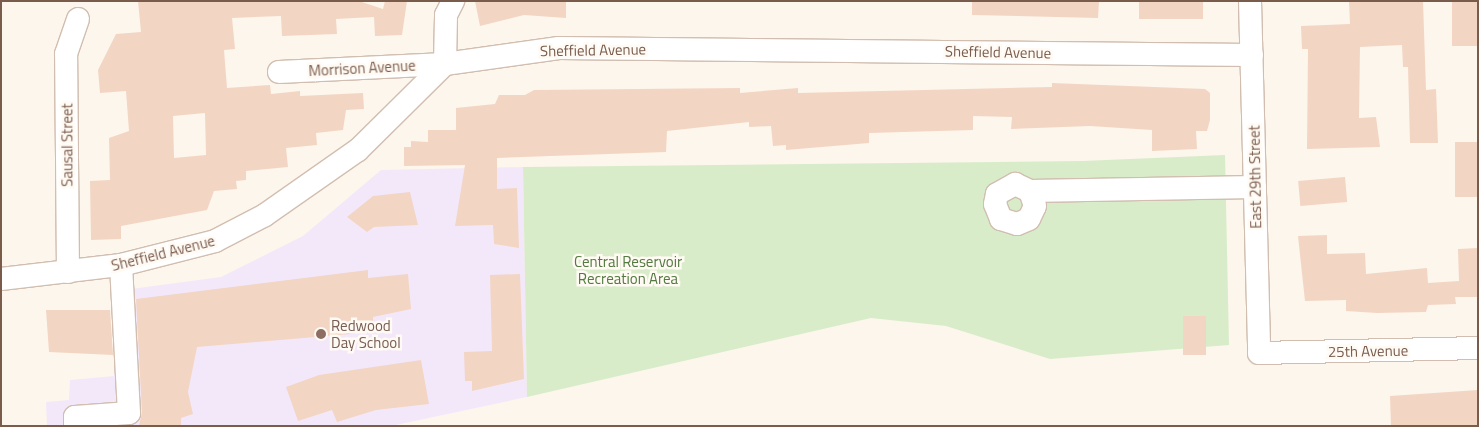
<!DOCTYPE html>
<style>
body{margin:0}
#map{position:relative;width:1479px;height:427px;overflow:hidden;background:#fdf6ec;font-family:"Titillium Web",sans-serif}
div>[style]{position:absolute}
[style*='--x']{left:calc(var(--x)*1px);top:calc(var(--y)*1px);width:calc(var(--w)*1px);rotate:calc(var(--a)*1deg)}
.education>*{inset:0;background:#f3e8fa}
.green>*{inset:0;background:#d8ecc9}
.building>*{inset:0;background:#f3d5c3;transform-origin:0 0}
.roads{filter:drop-shadow(1px 0 #d1beb0) drop-shadow(-1px 0 #d1beb0) drop-shadow(0 1px #d1beb0) drop-shadow(0 -1px #d1beb0)}
.minor>*{height:22px;margin:-11px;padding:0 11px;transform-origin:11px;border-radius:11px;background:#fff}
.dots>*{width:14px;height:14px;translate:-50% -50%;box-sizing:border-box;border:2px solid #fffaf3;border-radius:50%}
span{translate:-50% -50%;white-space:nowrap;text-align:center;line-height:1.15;-webkit-text-stroke:5px #fffaf3;paint-order:stroke}
.street-label{font-size:15px;color:#7a5c4d}
.park-label{font-size:15px;color:#537a41}
.education-label{font-size:15px;color:#785e54}
.left{translate:0 -50%;text-align:left}
.frame{position:absolute;inset:0;border:2px solid #7a5c4d;pointer-events:none}
</style>
<div id="map">
<div class="education">
<i style="clip-path:polygon(523px 167px,527px 397px,391px 426px,47px 426px,46px 402px,69px 400px,70px 380px,114px 376px,116px 291px,221px 277px,303px 236px,381px 170px)"></i>
</div>
<div class="green">
<i style="clip-path:polygon(1225px 155px,1229px 345px,1050px 359px,946px 326px,871px 318px,527px 397px,523px 167px,1083px 161px)"></i>
</div>
<div class="building">
<i style="clip-path:polygon(evenodd,138px 1px,359px 1px,383px 9px,385px 1px,407px 1px,402px 35px,375px 36px,374px 17px,336px 19px,337px 34px,282px 36px,281px 16px,232px 18px,235px 49px,224px 50px,227px 88px,270px 85px,271px 94px,300px 91px,300px 96px,363px 93px,364px 109px,346px 110px,343px 130px,316px 133px,317px 145px,286px 148px,288px 167px,246px 171px,246px 180px,236px 181px,237px 189px,214px 191px,207px 210px,121px 226px,121px 239px,91px 240px,90px 181px,110px 180px,109px 138px,129px 131px,126px 91px,100px 93px,98px 70px,116px 34px,141px 32px,138px 1px,205px 113px,206px 155px,174px 158px,173px 116px,205px 113px)"></i>
<i style="clip-path:polygon(475px 1px,566px 1px,566px 18px,524px 15px,480px 26px)"></i>
<i style="clip-path:polygon(972px 1px,1099px 1px,1098px 18px,972px 15px)"></i>
<i style="left:1139px;top:1px;width:64px;height:18px"></i>
<i style="clip-path:polygon(1349px 1px,1423px 1px,1426px 90px,1436px 89px,1438px 143px,1410px 143px,1408px 67px,1403px 67px,1402px 45px,1360px 47px,1359px 118px,1376px 117px,1380px 147px,1307px 149px,1308px 49px,1302px 49px,1301px 26px,1350px 24px)"></i>
<i style="left:1452px;top:1px;width:26px;height:45px"></i>
<i style="clip-path:polygon(1052px 83px,1205px 89px,1210px 93px,1210px 120px,1207px 131px,1196px 131px,1197px 149px,1152px 151px,1152px 130px,1090px 126px,1011px 129px,1012px 117px,973px 116px,973px 130px,869px 133px,869px 143px,786px 150px,786px 145px,773px 146px,771px 126px,749px 127px,749px 122px,667px 131px,666px 152px,497px 158px,497px 189px,517px 188px,519px 248px,494px 244px,493px 225px,455px 226px,465px 165px,404px 166px,404px 147px,411px 147px,411px 141px,428px 142px,428px 130px,456px 130px,456px 108px,495px 104px,499px 95px,525px 95px,534px 90px,740px 88px,740px 93px,798px 88px,798px 93px,1052px 87px)"></i>
<i style="left:1455px;top:142px;width:23px;height:55px"></i>
<i style="left:1345px;top:177px;width:25px;height:47px;rotate:85deg"></i>
<i style="clip-path:polygon(410px 192px,418px 225px,374px 227px,367px 232px,347px 217px,373px 196px)"></i>
<i style="clip-path:polygon(1327px 235px,1327px 254px,1365px 253px,1366px 274px,1427px 268px,1428px 283px,1459px 281px,1458px 249px,1478px 248px,1478px 297px,1455px 297px,1456px 304px,1428px 305px,1426px 312px,1377px 313px,1346px 311px,1346px 300px,1305px 301px,1298px 236px)"></i>
<i style="clip-path:polygon(368px 270px,368px 278px,408px 274px,411px 309px,373px 317px,374px 332px,197px 347px,188px 392px,193px 414px,181px 418px,181px 426px,139px 426px,142px 412px,136px 299px)"></i>
<i style="clip-path:polygon(520px 274px,524px 379px,472px 391px,472px 381px,465px 381px,464px 352px,492px 351px,490px 275px)"></i>
<i style="clip-path:polygon(46px 310px,110px 310px,113px 355px,49px 352px)"></i>
<i style="left:1183px;top:316px;width:23px;height:39px"></i>
<i style="clip-path:polygon(421px 360px,429px 404px,376px 410px,337px 422px,332px 410px,298px 421px,286px 387px,319px 375px)"></i>
<i style="clip-path:polygon(1478px 390px,1478px 426px,1391px 426px,1390px 396px)"></i>
</div>
<div class="roads">
<div class="minor">
<i style="--x:1250;--y:1;--w:352;--a:88.5"></i>
<i style="--x:1259;--y:353;--w:219;--a:-1.3"></i>
<i style="--x:279;--y:72;--w:166;--a:-2.8"></i>
<i style="--x:445;--y:64;--w:49;--a:-88.8"></i>
<i style="--x:446;--y:15;--w:16;--a:-63"></i>
<i style="--x:1030;--y:191;--w:16;--a:72"></i>
<i style="--x:1035;--y:206;--w:14;--a:115"></i>
<i style="--x:1029;--y:219;--w:13;--a:157"></i>
<i style="--x:1017;--y:224;--w:17;--a:-163"></i>
<i style="--x:1001;--y:219;--w:16;--a:-112"></i>
<i style="--x:995;--y:204;--w:10;--a:-79"></i>
<i style="--x:997;--y:194;--w:21;--a:-29"></i>
<i style="--x:1015;--y:184;--w:17;--a:25"></i>
<i style="--x:1030;--y:191;--w:225;--a:-1"></i>
<i style="--x:68;--y:272;--w:218;--a:-90.5"></i>
<i style="--x:66;--y:54;--w:37;--a:-71"></i>
<i style="--x:1;--y:279;--w:121;--a:-6.7"></i>
<i style="--x:121;--y:265;--w:97;--a:-14.3"></i>
<i style="--x:215;--y:241;--w:56;--a:-27.5"></i>
<i style="--x:265;--y:215;--w:113;--a:-35"></i>
<i style="--x:358;--y:150;--w:122;--a:-44.7"></i>
<i style="--x:445;--y:64;--w:115;--a:-8"></i>
<i style="--x:559;--y:48;--w:693;--a:0.58"></i>
<i style="--x:75;--y:426;--w:9;--a:-90"></i>
<i style="--x:75;--y:417;--w:54;--a:-4.2"></i>
<i style="--x:129;--y:413;--w:148;--a:-93.1"></i>
</div>
</div>
<div class="dots">
<i style="left:321px;top:334px;background:#8d6e63"></i>
</div>
<div class="street-label">
<span style="left:593px;top:50px;rotate:-1deg">Sheffield Avenue</span>
<span style="left:998px;top:52px;rotate:1deg">Sheffield Avenue</span>
<span style="left:362px;top:68px;rotate:-3deg">Morrison Avenue</span>
<span style="left:67px;top:145px;rotate:-90deg">Sausal Street</span>
<span style="left:1255px;top:177px;rotate:-91deg">East 29th Street</span>
<span style="left:163px;top:253px;rotate:-14deg">Sheffield Avenue</span>
<span style="left:1368px;top:351px;rotate:-1deg">25th Avenue</span>
</div>
<div class="park-label">
<span style="left:628px;top:270px">Central Reservoir<br>Recreation Area</span>
</div>
<div class="education-label">
<span class="left" style="left:331px;top:334px">Redwood<br>Day School</span>
</div>
<div class="frame"></div>
</div>
